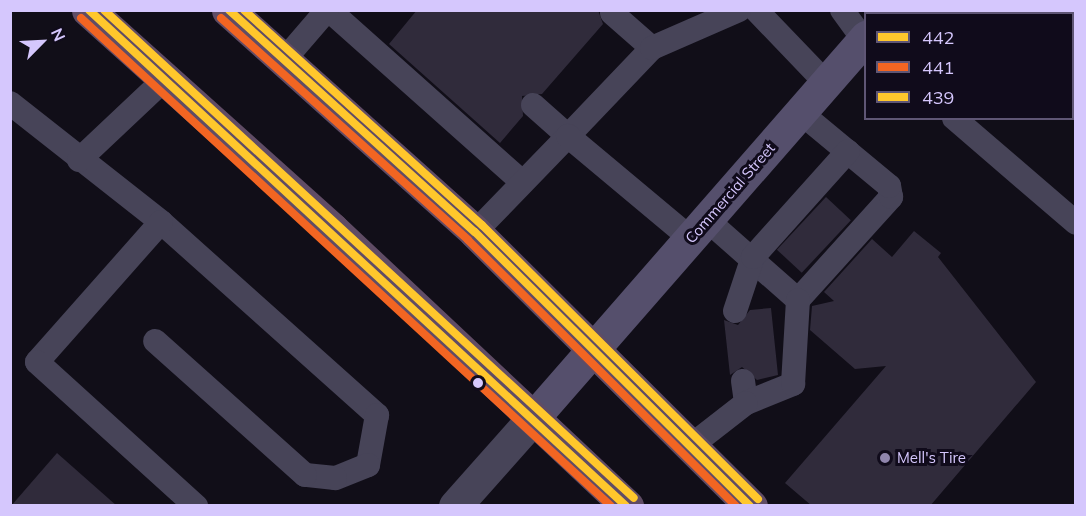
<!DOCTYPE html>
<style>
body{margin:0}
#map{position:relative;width:1086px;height:516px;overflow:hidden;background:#110e18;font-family:Mulish,sans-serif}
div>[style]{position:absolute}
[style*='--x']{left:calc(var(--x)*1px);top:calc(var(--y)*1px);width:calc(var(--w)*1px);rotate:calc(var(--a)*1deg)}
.building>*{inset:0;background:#302b3b;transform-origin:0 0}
.service>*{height:24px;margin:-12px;padding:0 12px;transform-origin:12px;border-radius:12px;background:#474458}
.minor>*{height:33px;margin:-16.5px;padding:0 16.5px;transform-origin:16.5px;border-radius:16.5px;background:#474458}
.secondary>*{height:33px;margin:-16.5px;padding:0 16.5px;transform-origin:16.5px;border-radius:16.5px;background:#554f6c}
.trunk>*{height:33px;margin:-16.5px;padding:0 16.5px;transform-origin:16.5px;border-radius:16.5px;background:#604c65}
.bus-1>*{height:8px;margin:-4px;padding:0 4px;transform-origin:4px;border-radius:4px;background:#ffc72c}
.bus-2>*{height:8px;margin:-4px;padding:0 4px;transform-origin:4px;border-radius:4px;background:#f26522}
.bus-3>*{height:8px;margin:-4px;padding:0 4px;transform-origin:4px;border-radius:4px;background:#ffc72c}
.dots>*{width:16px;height:16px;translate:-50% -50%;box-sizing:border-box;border:3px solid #100b1b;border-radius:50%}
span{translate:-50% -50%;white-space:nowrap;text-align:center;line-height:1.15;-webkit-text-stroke:6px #100b1b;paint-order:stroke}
.street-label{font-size:15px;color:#d5c7fd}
.poi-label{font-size:15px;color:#d5c7fd}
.left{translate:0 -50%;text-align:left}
.frame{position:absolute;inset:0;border:12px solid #d5c7fd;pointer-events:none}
.legend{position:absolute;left:864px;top:12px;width:210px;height:108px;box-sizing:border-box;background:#100b1b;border:2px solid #5f5675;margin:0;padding:8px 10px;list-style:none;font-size:18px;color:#d5c7fd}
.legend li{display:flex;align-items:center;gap:12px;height:30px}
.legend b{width:30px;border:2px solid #5f5675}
.north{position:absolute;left:12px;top:12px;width:60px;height:60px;-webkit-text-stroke:4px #100b1b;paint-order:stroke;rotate:66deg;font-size:16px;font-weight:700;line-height:24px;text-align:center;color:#d5c7fd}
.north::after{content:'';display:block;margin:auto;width:21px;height:27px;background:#d5c7fd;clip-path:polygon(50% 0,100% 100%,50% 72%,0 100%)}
</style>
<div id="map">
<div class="building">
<i style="clip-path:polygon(417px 10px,598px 10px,603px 24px,542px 94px,522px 96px,523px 116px,500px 143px,389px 44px)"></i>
<i style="left:826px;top:197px;width:34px;height:72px;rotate:43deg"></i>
<i style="clip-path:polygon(914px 231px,941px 253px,938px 257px,1036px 382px,930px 506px,812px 506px,785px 483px,886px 366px,855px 369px,810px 330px,812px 306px,834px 301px,824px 292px,872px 239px,892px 257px)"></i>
<i style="clip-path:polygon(771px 308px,778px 375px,757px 380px,742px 367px,730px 375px,724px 320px,738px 325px,750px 310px)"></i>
<i style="clip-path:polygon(57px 453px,117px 506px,11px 506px)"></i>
</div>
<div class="service">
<i style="--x:329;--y:10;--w:259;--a:41.7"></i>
<i style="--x:756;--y:10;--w:101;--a:46.2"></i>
<i style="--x:842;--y:10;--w:41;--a:54"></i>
<i style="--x:612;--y:13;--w:53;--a:41.2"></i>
<i style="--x:284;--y:60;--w:66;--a:-49.3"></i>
<i style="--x:10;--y:103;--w:192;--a:38.2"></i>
<i style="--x:161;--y:222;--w:290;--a:41.8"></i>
<i style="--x:377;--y:415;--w:51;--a:100.2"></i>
<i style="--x:368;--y:465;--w:35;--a:158"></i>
<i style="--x:335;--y:478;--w:30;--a:-174"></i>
<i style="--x:305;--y:475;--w:201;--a:-138.2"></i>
<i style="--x:533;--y:105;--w:47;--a:41.5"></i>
<i style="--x:568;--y:136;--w:122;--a:-46.3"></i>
<i style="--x:652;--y:48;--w:95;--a:-23.6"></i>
<i style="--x:954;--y:118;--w:161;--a:40.7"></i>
<i style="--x:79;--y:160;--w:118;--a:-43.3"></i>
<i style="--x:706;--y:219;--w:123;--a:41.4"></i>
<i style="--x:798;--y:300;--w:139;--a:-47.9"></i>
<i style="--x:891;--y:197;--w:11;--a:-100"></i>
<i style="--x:889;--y:186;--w:116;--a:-140.3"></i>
<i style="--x:161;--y:222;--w:187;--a:131.5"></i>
<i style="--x:37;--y:362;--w:215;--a:42.2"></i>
<i style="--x:475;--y:232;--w:134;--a:-45.9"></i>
<i style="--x:568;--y:136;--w:159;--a:39.9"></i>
<i style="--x:735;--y:311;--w:57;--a:-71.6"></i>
<i style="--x:753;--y:257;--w:142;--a:-48.1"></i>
<i style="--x:743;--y:381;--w:22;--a:82"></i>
<i style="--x:746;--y:403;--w:51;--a:-22"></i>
<i style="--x:793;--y:384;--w:84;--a:-86.6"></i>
<i style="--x:692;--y:445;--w:68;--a:-37.9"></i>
</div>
<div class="minor">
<i style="--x:455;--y:506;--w:119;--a:-48.4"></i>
</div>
<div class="secondary">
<i style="--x:886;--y:14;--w:4;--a:-63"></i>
<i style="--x:534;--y:417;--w:505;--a:-48.86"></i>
</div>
<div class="trunk">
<i style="--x:88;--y:10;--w:328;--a:41.9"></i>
<i style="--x:332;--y:229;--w:405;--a:43.2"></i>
<i style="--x:228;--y:10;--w:332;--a:41.9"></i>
<i style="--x:475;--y:232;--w:389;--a:44.8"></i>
</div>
<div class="bus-1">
<i style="--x:89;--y:10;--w:731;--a:42.73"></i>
<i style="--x:229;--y:10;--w:331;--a:42.1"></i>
<i style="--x:475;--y:232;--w:388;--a:44.9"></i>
</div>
<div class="bus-2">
<i style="--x:81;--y:18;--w:720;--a:42.64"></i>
<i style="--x:221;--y:18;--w:332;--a:41.9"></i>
<i style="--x:468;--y:240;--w:378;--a:44.8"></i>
</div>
<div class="bus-3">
<i style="--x:104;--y:10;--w:720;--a:42.64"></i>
<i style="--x:244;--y:10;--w:321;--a:42.1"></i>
<i style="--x:482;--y:225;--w:389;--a:44.8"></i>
</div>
<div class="dots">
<i style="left:478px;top:383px;background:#d5c7fd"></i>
<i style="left:885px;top:458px;background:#9086ad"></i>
</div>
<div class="street-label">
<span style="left:730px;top:193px;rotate:-49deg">Commercial Street</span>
</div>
<div class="poi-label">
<span class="left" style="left:897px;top:458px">Mell's Tire</span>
</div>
<div class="frame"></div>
<ul class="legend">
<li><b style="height:8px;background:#ffc72c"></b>442</li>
<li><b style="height:8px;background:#f26522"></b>441</li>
<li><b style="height:8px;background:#ffc72c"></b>439</li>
</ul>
<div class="north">N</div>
</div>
